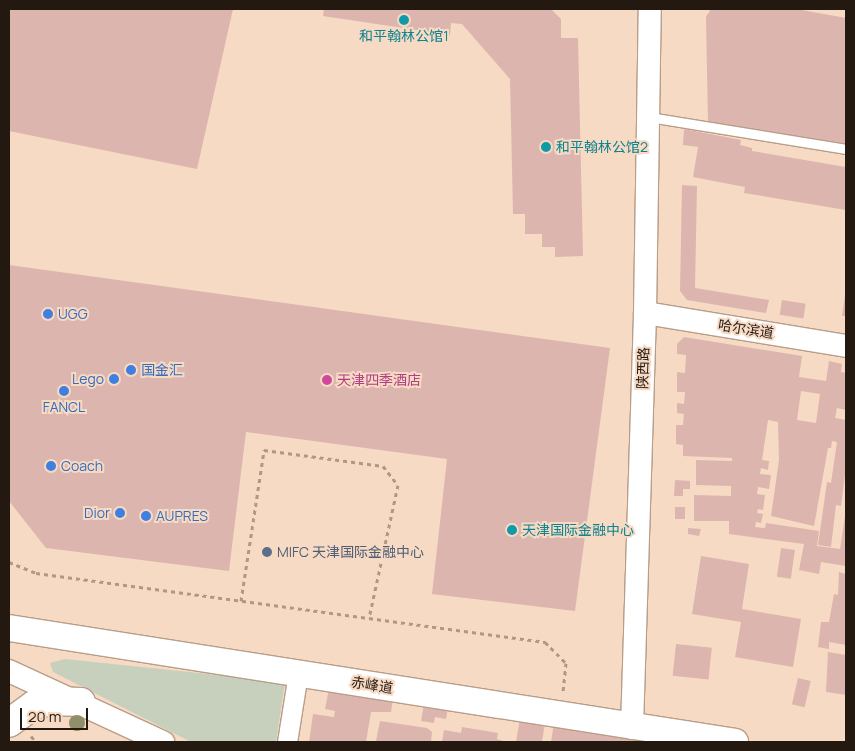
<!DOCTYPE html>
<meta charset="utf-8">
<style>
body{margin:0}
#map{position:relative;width:855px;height:751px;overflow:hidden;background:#f7dac3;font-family:Manrope,"Noto Sans SC",sans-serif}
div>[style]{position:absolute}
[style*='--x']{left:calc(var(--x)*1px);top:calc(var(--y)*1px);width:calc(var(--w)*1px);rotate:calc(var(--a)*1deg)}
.green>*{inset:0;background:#c7d0bc}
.building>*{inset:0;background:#dcb5ae;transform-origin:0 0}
.path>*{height:3px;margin-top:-1.5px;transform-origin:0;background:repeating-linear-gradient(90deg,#af9886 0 4px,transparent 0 8px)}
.roads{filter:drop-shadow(1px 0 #b89d88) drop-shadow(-1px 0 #b89d88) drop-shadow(0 1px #b89d88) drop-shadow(0 -1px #b89d88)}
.service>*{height:9px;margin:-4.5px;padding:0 4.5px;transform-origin:4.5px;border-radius:4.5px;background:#fff}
.minor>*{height:19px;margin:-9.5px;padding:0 9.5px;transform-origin:9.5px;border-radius:9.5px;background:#fff}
.tertiary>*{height:22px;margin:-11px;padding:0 11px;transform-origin:11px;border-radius:11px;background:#fff}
.secondary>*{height:26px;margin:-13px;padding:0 13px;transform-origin:13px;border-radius:13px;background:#fff}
.primary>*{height:28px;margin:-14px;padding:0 14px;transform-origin:14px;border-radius:14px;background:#fff}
.trees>*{width:16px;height:16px;margin:-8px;border-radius:50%;background:#918f6a}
.dots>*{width:14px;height:14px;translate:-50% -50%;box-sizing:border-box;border:2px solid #f7dac3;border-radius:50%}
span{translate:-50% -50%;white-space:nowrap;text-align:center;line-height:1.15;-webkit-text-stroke:4px #f7dac3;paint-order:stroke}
.culture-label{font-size:14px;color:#0d838f}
.left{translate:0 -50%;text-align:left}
.shop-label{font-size:14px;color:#366cbe}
.right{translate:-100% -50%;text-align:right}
.street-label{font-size:14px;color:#241911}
.hotel-label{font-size:14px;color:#b23c85}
.service-label{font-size:14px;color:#4e5e75}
.frame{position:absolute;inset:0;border:10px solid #241911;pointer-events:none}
.scale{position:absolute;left:20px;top:708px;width:68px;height:22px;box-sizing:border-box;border:2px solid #241911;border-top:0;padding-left:6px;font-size:15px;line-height:18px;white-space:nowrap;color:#241911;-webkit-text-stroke:4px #f7dac3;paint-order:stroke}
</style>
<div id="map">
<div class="green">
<i style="clip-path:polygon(65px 659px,285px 682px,276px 742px,191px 742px,53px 672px,50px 663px)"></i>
</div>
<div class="building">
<i style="clip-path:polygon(9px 9px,233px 9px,197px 169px,9px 131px)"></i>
<i style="clip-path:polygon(324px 9px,551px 9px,561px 19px,561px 38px,578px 38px,583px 256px,555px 257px,555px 247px,542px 247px,542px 234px,525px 234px,525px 214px,513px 214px,510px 79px,462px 24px,451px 23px,450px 35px,323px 16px)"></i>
<i style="clip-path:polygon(711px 9px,796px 9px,846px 18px,846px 147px,708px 124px,706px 17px)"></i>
<i style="clip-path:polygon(684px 129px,741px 140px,740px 145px,752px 148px,752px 151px,846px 167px,846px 210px,744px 193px,745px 187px,693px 177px,698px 147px,683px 145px)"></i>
<i style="clip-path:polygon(682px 185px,697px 186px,695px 288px,769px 300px,766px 313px,687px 300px,680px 291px)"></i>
<i style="clip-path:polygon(9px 265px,610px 348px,575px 611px,432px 594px,447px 459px,246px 432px,229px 571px,46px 548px,9px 501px)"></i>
<i style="clip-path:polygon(845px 295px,846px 295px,846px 316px,842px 316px)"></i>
<i style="left:782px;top:300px;width:24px;height:15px;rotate:9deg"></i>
<i style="clip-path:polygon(evenodd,684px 337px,802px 356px,799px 377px,826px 381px,829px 361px,842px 364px,841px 372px,846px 373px,846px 410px,837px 408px,835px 418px,846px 420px,846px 467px,841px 506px,836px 505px,831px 547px,818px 545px,827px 482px,831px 483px,837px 442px,832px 441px,831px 448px,828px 448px,814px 526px,771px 516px,779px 460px,778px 422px,768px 420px,762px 460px,769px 461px,768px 470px,761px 468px,760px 474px,771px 475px,769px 489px,758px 487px,757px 494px,765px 495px,763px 510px,758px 509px,757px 513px,763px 514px,761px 523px,756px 522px,755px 527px,765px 528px,766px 523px,819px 531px,817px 546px,840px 549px,846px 509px,846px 566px,821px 562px,819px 574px,799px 570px,804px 544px,729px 534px,729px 521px,694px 521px,694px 495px,731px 496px,731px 486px,696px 485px,696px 460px,732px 461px,732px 458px,683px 456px,683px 445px,676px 444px,676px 425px,683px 425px,684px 414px,677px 413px,677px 403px,684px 404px,685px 392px,677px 392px,677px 372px,685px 373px,686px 355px,677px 354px,677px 344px,684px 337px,801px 391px,820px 394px,816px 423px,797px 420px,801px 391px)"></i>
<i style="clip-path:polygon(675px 480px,690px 481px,690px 489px,683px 489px,683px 496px,674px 496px)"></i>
<i style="left:675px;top:507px;width:10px;height:12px"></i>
<i style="clip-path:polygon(688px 528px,701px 529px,699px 536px,688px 534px)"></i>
<i style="left:781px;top:548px;width:14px;height:29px;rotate:8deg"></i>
<i style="clip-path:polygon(701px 556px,749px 564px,742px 609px,801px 619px,793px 667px,735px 657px,741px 622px,692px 614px)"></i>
<i style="clip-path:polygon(839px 572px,846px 574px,846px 645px,829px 642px,829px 649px,818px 647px,821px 622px,829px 622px,834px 594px,838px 595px)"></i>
<i style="left:676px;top:644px;width:36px;height:32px;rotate:6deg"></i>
<i style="clip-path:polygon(828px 652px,846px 655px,846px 695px,826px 692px)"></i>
<i style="left:798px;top:678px;width:13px;height:27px;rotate:13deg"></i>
<i style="clip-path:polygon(329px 689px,393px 699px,391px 712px,371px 712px,366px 742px,309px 742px,313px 714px,334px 717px,335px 711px,325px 709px)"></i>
<i style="clip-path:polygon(424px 704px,448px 707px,446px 719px,435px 717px,434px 723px,421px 721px)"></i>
<i style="clip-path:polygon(520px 718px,545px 722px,542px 742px,516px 742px)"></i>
<i style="clip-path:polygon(380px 721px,427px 728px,432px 732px,431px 742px,369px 742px,376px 741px)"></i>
<i style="clip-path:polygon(554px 723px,670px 742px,551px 742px)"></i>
<i style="clip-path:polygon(462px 727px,498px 733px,497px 739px,507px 742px,442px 742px,444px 730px,461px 733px)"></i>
</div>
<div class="path">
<i style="--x:9;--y:562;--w:29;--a:22"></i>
<i style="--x:36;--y:573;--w:514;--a:7.72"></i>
<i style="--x:545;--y:642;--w:30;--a:45"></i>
<i style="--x:566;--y:663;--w:29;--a:96"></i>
<i style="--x:241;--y:601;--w:153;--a:-81.3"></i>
<i style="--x:264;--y:450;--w:120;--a:7.7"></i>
<i style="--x:383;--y:466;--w:24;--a:52"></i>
<i style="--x:398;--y:485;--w:136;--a:102.3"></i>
<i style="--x:31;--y:736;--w:8;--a:50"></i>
</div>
<div class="roads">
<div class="service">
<i style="--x:649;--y:117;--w:200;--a:9.2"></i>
</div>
<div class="minor">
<i style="--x:287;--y:742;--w:70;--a:-80.9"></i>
</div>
<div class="tertiary">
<i style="--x:645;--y:313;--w:204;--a:9.3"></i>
<i style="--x:9;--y:671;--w:170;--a:24.8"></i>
<i style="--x:632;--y:728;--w:415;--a:-88.2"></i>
<i style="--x:645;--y:313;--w:304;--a:-89.1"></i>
</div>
<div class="secondary">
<i style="--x:9;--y:628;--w:735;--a:8.92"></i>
</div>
<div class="primary">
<i style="--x:9;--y:723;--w:31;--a:-36"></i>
<i style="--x:34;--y:705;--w:17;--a:-13"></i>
<i style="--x:51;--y:701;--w:30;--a:2"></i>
</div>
</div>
<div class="trees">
<i style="left:77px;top:723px"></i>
</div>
<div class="dots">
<i style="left:404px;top:20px;background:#0f9aa8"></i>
<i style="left:546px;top:147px;background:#0f9aa8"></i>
<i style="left:48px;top:314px;background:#3f7fe0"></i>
<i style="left:131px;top:370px;background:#3f7fe0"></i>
<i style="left:114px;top:379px;background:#3f7fe0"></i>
<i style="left:327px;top:380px;background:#d1479c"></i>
<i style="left:64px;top:391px;background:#3f7fe0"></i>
<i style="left:51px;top:466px;background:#3f7fe0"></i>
<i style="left:120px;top:513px;background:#3f7fe0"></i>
<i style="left:146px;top:516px;background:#3f7fe0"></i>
<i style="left:512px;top:530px;background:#0f9aa8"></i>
<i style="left:267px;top:552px;background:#5c6f8a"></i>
</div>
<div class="culture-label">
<span style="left:404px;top:36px">和平翰林公馆1</span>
<span class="left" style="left:556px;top:147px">和平翰林公馆2</span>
<span class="left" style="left:522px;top:530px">天津国际金融中心</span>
</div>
<div class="shop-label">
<span class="left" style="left:58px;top:314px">UGG</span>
<span class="left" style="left:141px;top:370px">国金汇</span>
<span class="right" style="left:104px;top:379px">Lego</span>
<span style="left:64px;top:407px">FANCL</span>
<span class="left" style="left:61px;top:466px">Coach</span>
<span class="right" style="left:110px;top:513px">Dior</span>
<span class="left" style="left:156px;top:516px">AUPRES</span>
</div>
<div class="street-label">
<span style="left:746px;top:329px;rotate:9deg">哈尔滨道</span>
<span style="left:643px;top:368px;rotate:-88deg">陕西路</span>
<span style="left:372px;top:685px;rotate:9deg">赤峰道</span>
</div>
<div class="hotel-label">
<span class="left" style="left:337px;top:380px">天津四季酒店</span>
</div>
<div class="service-label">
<span class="left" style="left:277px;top:552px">MIFC 天津国际金融中心</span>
</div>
<div class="frame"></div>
<div class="scale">20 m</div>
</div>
